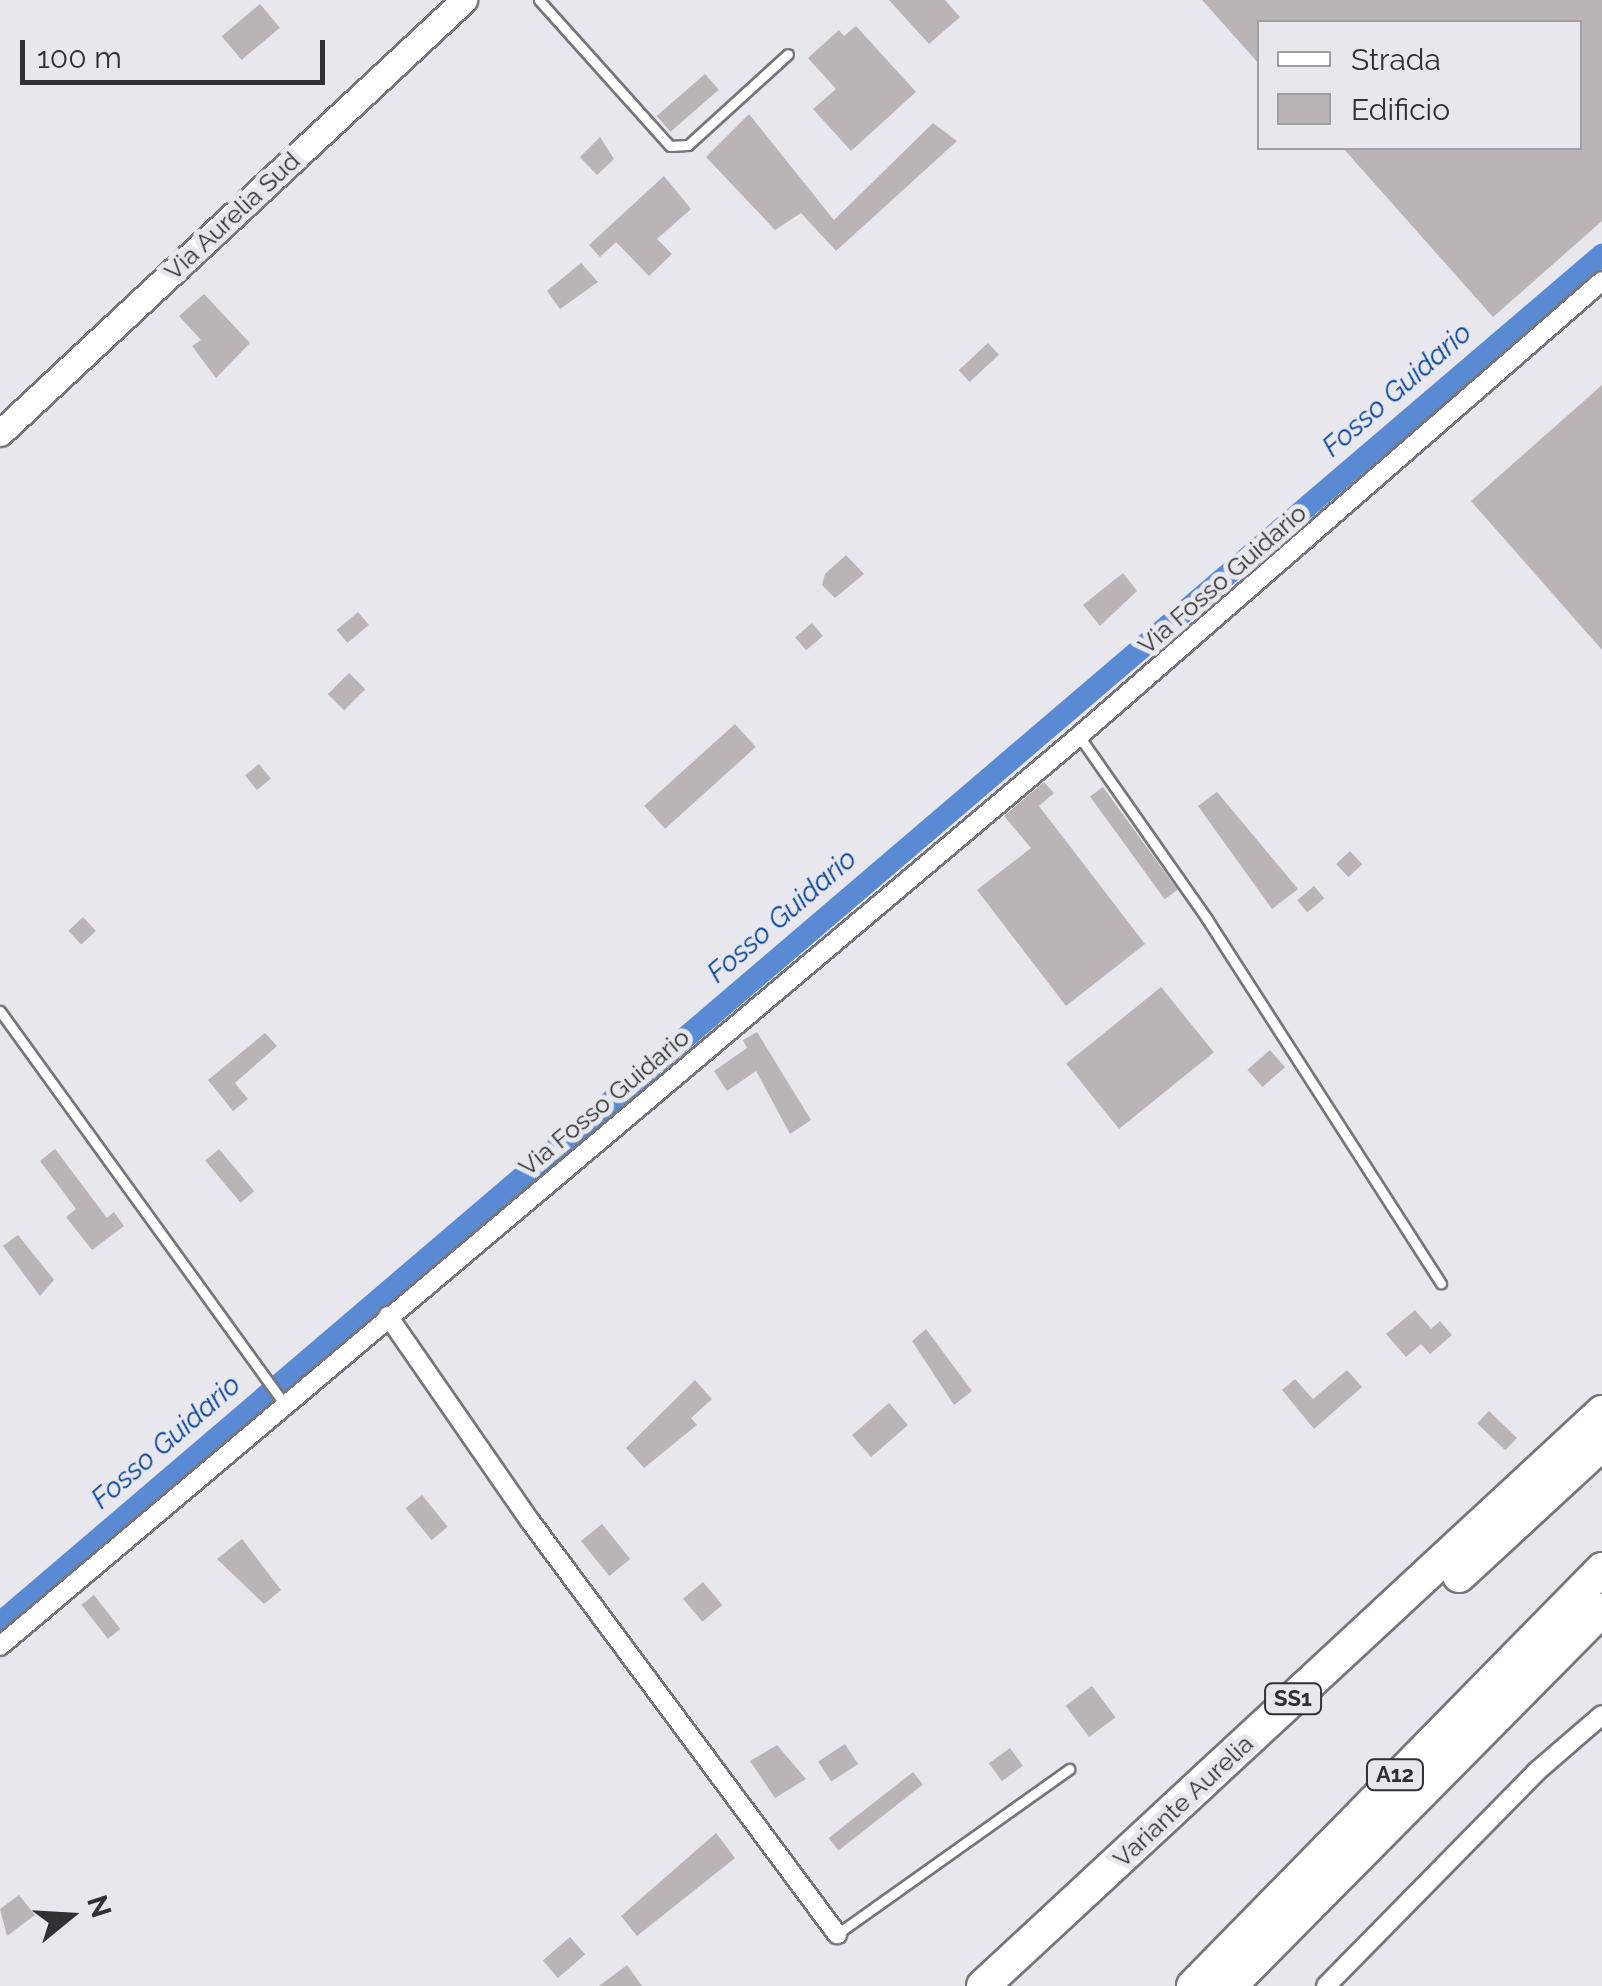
<!DOCTYPE html>
<style>
body{margin:0}
#map{position:relative;width:1602px;height:1986px;overflow:hidden;background:#e7e7ed;font-family:Raleway,sans-serif}
div>[style]{position:absolute}
[style*='--x']{left:calc(var(--x)*1px);top:calc(var(--y)*1px);width:calc(var(--w)*1px);rotate:calc(var(--a)*1deg)}
.canal>*{height:22px;margin:-11px;padding:0 11px;transform-origin:11px;border-radius:11px;background:#5a8ad4}
.building>*{inset:0;background:#bab4b6;transform-origin:0 0}
.roads{filter:drop-shadow(2px 0 #76767b) drop-shadow(-2px 0 #76767b) drop-shadow(0 2px #76767b) drop-shadow(0 -2px #76767b)}
.lane>*{height:9px;margin:-4.5px;padding:0 4.5px;transform-origin:4.5px;border-radius:4.5px;background:#fff}
.street>*{height:18px;margin:-9px;padding:0 9px;transform-origin:9px;border-radius:9px;background:#fff}
.secondary>*{height:25px;margin:-12.5px;padding:0 12.5px;transform-origin:12.5px;border-radius:12.5px;background:#fff}
.highway>*{height:32px;margin:-16px;padding:0 16px;transform-origin:16px;border-radius:16px;background:#fff}
span{translate:-50% -50%;white-space:nowrap;text-align:center;line-height:1.15;-webkit-text-stroke:10px #e7e7ed;paint-order:stroke}
.shield-label span{padding:2px 8px;background:#e7e7ed;border:2px solid;border-radius:8px;-webkit-text-stroke-width:0}
.shield-label{font-size:22px;color:#313133;font-weight:700}
.street-label{font-size:25px;color:#313133}
.water-label{font-size:28px;color:#04449c;font-style:italic}
.legend{position:absolute;left:1257px;top:20px;width:325px;height:130px;box-sizing:border-box;background:#e7e7ed;border:2px solid #9e9ea3;margin:0;padding:12px 18px;list-style:none;font-size:30px;color:#313133}
.legend li{display:flex;align-items:center;gap:20px;height:50px}
.legend b{width:50px;border:2px solid #9e9ea3}
.north{position:absolute;left:20px;top:1866px;width:100px;height:100px;-webkit-text-stroke:8px #e7e7ed;paint-order:stroke;rotate:72deg;font-size:28px;font-weight:700;line-height:40px;text-align:center;color:#313133}
.north::after{content:'';display:block;margin:auto;width:35px;height:45px;background:#313133;clip-path:polygon(50% 0,100% 100%,50% 72%,0 100%)}
.scale{position:absolute;left:20px;top:40px;width:305px;height:45px;box-sizing:border-box;border:5px solid #313133;border-top:0;padding-left:12px;font-size:30px;line-height:35px;white-space:nowrap;color:#313133;-webkit-text-stroke:8px #e7e7ed;paint-order:stroke}
</style>
<div id="map">
<div class="canal">
<i style="--x:0;--y:1623;--w:2107;--a:-40.5"></i>
</div>
<div class="building">
<i style="clip-path:polygon(889px 0,945px 0,960px 17px,929px 44px)"></i>
<i style="clip-path:polygon(1202px 0,1602px 0,1602px 221px,1493px 317px,1343px 148px,1580px 148px,1580px 22px,1260px 22px,1260px 65px)"></i>
<i style="left:260px;top:4px;width:31px;height:50px;rotate:50deg"></i>
<i style="clip-path:polygon(856px 26px,916px 92px,851px 151px,813px 109px,836px 89px,808px 58px,839px 30px,844px 36px)"></i>
<i style="left:705px;top:74px;width:21px;height:64px;rotate:49deg"></i>
<i style="clip-path:polygon(749px 114px,834px 220px,933px 123px,957px 141px,836px 251px,801px 213px,775px 230px,706px 157px)"></i>
<i style="clip-path:polygon(600px 137px,614px 159px,597px 175px,580px 157px)"></i>
<i style="clip-path:polygon(664px 176px,691px 209px,657px 239px,672px 254px,649px 276px,616px 242px,600px 257px,589px 245px)"></i>
<i style="clip-path:polygon(581px 263px,598px 282px,560px 309px,547px 291px)"></i>
<i style="clip-path:polygon(204px 294px,250px 343px,216px 378px,192px 346px,201px 340px,179px 316px)"></i>
<i style="left:988px;top:343px;width:16px;height:40px;rotate:47deg"></i>
<i style="clip-path:polygon(1602px 385px,1602px 650px,1471px 501px)"></i>
<i style="clip-path:polygon(846px 555px,864px 574px,835px 598px,822px 585px,825px 574px)"></i>
<i style="clip-path:polygon(1123px 573px,1137px 591px,1100px 626px,1083px 605px)"></i>
<i style="left:358px;top:612px;width:17px;height:28px;rotate:50deg"></i>
<i style="left:812px;top:623px;width:17px;height:22px;rotate:50deg"></i>
<i style="left:349px;top:673px;width:23px;height:30px;rotate:45deg"></i>
<i style="left:735px;top:724px;width:31px;height:122px;rotate:48deg"></i>
<i style="left:259px;top:764px;width:19px;height:18px;rotate:51deg"></i>
<i style="clip-path:polygon(1044px 782px,1054px 793px,1039px 806px,1145px 944px,1066px 1006px,977px 890px,1031px 848px,1004px 816px)"></i>
<i style="left:1103px;top:787px;width:127px;height:16px;rotate:54deg"></i>
<i style="clip-path:polygon(1217px 792px,1298px 889px,1272px 909px,1198px 806px)"></i>
<i style="left:1350px;top:851px;width:18px;height:19px;rotate:47deg"></i>
<i style="left:1314px;top:886px;width:16px;height:22px;rotate:50deg"></i>
<i style="left:83px;top:917px;width:19px;height:20px;rotate:47deg"></i>
<i style="left:1161px;top:987px;width:84px;height:122px;rotate:51deg"></i>
<i style="clip-path:polygon(757px 1032px,811px 1120px,790px 1134px,756px 1071px,727px 1091px,714px 1071px,747px 1048px,743px 1040px)"></i>
<i style="clip-path:polygon(265px 1033px,277px 1046px,235px 1083px,248px 1099px,233px 1111px,208px 1080px)"></i>
<i style="left:1270px;top:1050px;width:23px;height:30px;rotate:49deg"></i>
<i style="clip-path:polygon(55px 1149px,107px 1218px,114px 1212px,124px 1226px,92px 1250px,66px 1217px,76px 1209px,40px 1161px)"></i>
<i style="left:219px;top:1149px;width:55px;height:18px;rotate:50deg"></i>
<i style="clip-path:polygon(18px 1235px,54px 1280px,40px 1296px,3px 1246px)"></i>
<i style="clip-path:polygon(1415px 1310px,1431px 1329px,1440px 1321px,1452px 1335px,1430px 1354px,1421px 1344px,1406px 1357px,1386px 1334px)"></i>
<i style="clip-path:polygon(926px 1329px,972px 1391px,954px 1405px,912px 1341px)"></i>
<i style="clip-path:polygon(1347px 1370px,1362px 1387px,1314px 1429px,1282px 1390px,1295px 1379px,1313px 1399px)"></i>
<i style="clip-path:polygon(695px 1380px,712px 1399px,691px 1418px,697px 1425px,644px 1468px,626px 1448px)"></i>
<i style="left:889px;top:1403px;width:29px;height:49px;rotate:49deg"></i>
<i style="left:1489px;top:1411px;width:39px;height:17px;rotate:44deg"></i>
<i style="left:422px;top:1495px;width:41px;height:21px;rotate:51deg"></i>
<i style="left:602px;top:1524px;width:45px;height:27px;rotate:51deg"></i>
<i style="clip-path:polygon(242px 1539px,281px 1590px,264px 1604px,217px 1559px)"></i>
<i style="left:703px;top:1582px;width:30px;height:26px;rotate:50deg"></i>
<i style="left:94px;top:1595px;width:43px;height:16px;rotate:52deg"></i>
<i style="left:1092px;top:1686px;width:39px;height:33px;rotate:53deg"></i>
<i style="left:845px;top:1744px;width:24px;height:32px;rotate:57deg"></i>
<i style="clip-path:polygon(777px 1745px,806px 1779px,775px 1798px,750px 1761px)"></i>
<i style="left:1010px;top:1748px;width:22px;height:26px;rotate:54deg"></i>
<i style="left:913px;top:1772px;width:16px;height:107px;rotate:52deg"></i>
<i style="clip-path:polygon(716px 1833px,735px 1858px,637px 1936px,621px 1916px)"></i>
<i style="clip-path:polygon(19px 1895px,35px 1915px,7px 1936px,0 1909px)"></i>
<i style="left:570px;top:1937px;width:23px;height:36px;rotate:49deg"></i>
<i style="clip-path:polygon(627px 1965px,642px 1986px,599px 1986px)"></i>
</div>
<div class="roads">
<div class="lane">
<i style="--x:539;--y:0;--w:196;--a:48.1"></i>
<i style="--x:670;--y:146;--w:18;--a:-3"></i>
<i style="--x:688;--y:145;--w:135;--a:-42.3"></i>
<i style="--x:1079;--y:736;--w:223;--a:55"></i>
<i style="--x:1207;--y:919;--w:433;--a:57.3"></i>
<i style="--x:0;--y:1011;--w:485;--a:54.1"></i>
<i style="--x:837;--y:1934;--w:285;--a:-35.4"></i>
</div>
<div class="street">
<i style="--x:388;--y:1316;--w:249;--a:55.3"></i>
<i style="--x:530;--y:1521;--w:515;--a:53.38"></i>
<i style="--x:0;--y:1646;--w:1412;--a:-40.14"></i>
<i style="--x:1079;--y:736;--w:693;--a:-41.02"></i>
<i style="--x:1326;--y:1986;--w:300;--a:-45.5"></i>
<i style="--x:1536;--y:1772;--w:87;--a:-40.8"></i>
</div>
<div class="secondary">
<i style="--x:0;--y:433;--w:635;--a:-43.02"></i>
</div>
<div class="highway">
<i style="--x:1459;--y:1576;--w:195;--a:-42.7"></i>
<i style="--x:983;--y:1986;--w:844;--a:-42.84"></i>
<i style="--x:1193;--y:1986;--w:584;--a:-45.55"></i>
<i style="--x:1230;--y:1986;--w:529;--a:-45.31"></i>
</div>
</div>
<div class="shield-label">
<span style="left:1293px;top:1699px">SS1</span>
<span style="left:1395px;top:1775px">A12</span>
</div>
<div class="street-label">
<span style="left:232px;top:216px;rotate:-43deg">Via Aurelia Sud</span>
<span style="left:1222px;top:579px;rotate:-41deg">Via Fosso Guidario</span>
<span style="left:604px;top:1102px;rotate:-40deg">Via Fosso Guidario</span>
<span style="left:1183px;top:1801px;rotate:-43deg">Variante Aurelia</span>
</div>
<div class="water-label">
<span style="left:1397px;top:390px;rotate:-41deg">Fosso Guidario</span>
<span style="left:782px;top:916px;rotate:-41deg">Fosso Guidario</span>
<span style="left:166px;top:1442px;rotate:-41deg">Fosso Guidario</span>
</div>
<ul class="legend">
<li><b style="height:12px;background:#fff"></b>Strada</li>
<li><b style="height:28px;background:#bab4b6"></b>Edificio</li>
</ul>
<div class="north">N</div>
<div class="scale">100 m</div>
</div>
